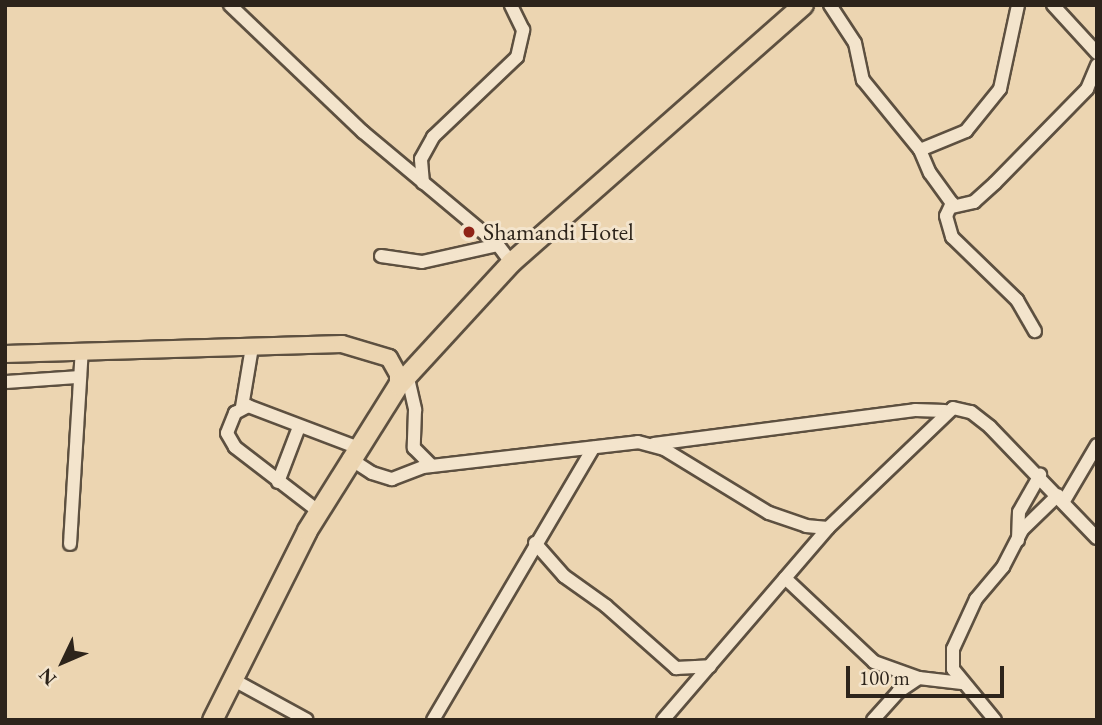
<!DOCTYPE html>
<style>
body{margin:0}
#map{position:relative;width:1102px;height:725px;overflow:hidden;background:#ecd5b1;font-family:"EB Garamond",serif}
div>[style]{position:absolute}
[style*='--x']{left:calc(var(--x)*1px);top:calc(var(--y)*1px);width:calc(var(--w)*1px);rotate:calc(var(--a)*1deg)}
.roads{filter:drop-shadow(2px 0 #5d5040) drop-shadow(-2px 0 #5d5040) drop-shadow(0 2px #5d5040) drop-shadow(0 -2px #5d5040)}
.minor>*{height:12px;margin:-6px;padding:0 6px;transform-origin:6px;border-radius:6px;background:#f3e4cc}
.major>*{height:16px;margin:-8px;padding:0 8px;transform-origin:8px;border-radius:8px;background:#ecd5b1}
.highway>*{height:19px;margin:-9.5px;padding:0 9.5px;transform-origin:9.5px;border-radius:9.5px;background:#ecd5b1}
.dots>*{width:19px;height:19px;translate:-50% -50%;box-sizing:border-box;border:4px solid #f3e4cc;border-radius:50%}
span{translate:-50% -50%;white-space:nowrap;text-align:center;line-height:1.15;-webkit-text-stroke:6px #f3e4cc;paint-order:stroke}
.poi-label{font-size:24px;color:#2d241b}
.left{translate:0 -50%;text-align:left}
.frame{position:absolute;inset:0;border:7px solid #2d241b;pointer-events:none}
.north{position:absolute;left:28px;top:627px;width:70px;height:70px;-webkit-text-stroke:5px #f3e4cc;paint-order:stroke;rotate:226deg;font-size:19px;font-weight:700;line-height:28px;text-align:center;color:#2d241b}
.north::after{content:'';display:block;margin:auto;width:24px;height:32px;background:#2d241b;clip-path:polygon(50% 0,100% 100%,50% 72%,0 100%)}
.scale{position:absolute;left:846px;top:666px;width:158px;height:32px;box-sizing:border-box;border:4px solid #2d241b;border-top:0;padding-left:9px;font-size:21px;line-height:24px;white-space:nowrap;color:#2d241b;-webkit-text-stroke:5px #f3e4cc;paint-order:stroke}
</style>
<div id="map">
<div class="roads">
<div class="minor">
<i style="--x:230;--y:5;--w:184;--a:43.7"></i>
<i style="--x:363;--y:132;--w:176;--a:39.9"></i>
<i style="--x:498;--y:245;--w:21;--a:53"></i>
<i style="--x:830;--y:5;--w:45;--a:56.7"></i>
<i style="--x:855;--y:43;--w:38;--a:78"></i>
<i style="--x:863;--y:80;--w:90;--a:50.8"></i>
<i style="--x:920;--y:150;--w:25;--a:67"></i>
<i style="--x:930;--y:173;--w:37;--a:54"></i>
<i style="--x:952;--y:203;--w:14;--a:115"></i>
<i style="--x:946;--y:216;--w:22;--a:74"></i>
<i style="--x:952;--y:237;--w:91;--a:44.1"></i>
<i style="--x:1017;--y:300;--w:36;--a:60"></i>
<i style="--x:1053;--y:5;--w:65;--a:47.5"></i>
<i style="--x:920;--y:150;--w:50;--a:-22.4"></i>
<i style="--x:966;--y:131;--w:54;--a:-51"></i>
<i style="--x:1000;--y:89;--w:86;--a:-77.9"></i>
<i style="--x:423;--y:183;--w:24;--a:-95"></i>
<i style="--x:421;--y:159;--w:25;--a:-61"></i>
<i style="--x:433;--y:137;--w:116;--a:-43.6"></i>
<i style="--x:517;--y:57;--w:28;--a:-77"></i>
<i style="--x:523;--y:30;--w:28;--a:-116"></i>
<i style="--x:952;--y:207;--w:23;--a:-13"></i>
<i style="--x:974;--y:202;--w:28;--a:-42"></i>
<i style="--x:995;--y:183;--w:132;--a:-45.6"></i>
<i style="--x:1087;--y:89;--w:26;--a:-67"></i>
<i style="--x:381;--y:256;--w:41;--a:8.3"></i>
<i style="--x:422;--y:262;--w:78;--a:-12.6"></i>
<i style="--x:407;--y:374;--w:37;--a:77"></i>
<i style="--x:415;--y:410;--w:38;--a:92"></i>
<i style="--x:414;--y:448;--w:25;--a:45"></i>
<i style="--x:5;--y:382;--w:73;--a:-3.9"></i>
<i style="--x:242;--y:407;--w:61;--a:-80.5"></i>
<i style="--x:654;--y:444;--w:263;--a:-7.4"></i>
<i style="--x:915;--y:410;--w:30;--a:2"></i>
<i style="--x:349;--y:458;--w:27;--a:33"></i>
<i style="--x:372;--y:473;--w:21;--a:17"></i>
<i style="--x:392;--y:479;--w:33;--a:-21"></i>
<i style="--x:423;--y:467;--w:216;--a:-6.6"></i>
<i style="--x:638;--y:442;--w:27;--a:15"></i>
<i style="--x:664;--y:449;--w:123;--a:31.4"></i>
<i style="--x:769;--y:513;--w:39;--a:19"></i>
<i style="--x:806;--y:526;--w:22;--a:5"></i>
<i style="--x:278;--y:482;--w:59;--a:-69.1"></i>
<i style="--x:1064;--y:501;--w:65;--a:-59.5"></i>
<i style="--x:318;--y:511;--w:105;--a:-142.4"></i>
<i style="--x:235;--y:447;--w:16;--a:-120"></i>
<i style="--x:227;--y:433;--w:22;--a:-68"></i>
<i style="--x:235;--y:413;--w:15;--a:-28"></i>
<i style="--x:248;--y:406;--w:116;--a:20.8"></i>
<i style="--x:1018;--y:540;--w:28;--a:-88"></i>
<i style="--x:1019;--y:512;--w:43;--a:-60.4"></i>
<i style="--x:535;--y:543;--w:44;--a:48.7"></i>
<i style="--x:564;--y:576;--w:52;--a:35.5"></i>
<i style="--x:606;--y:606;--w:94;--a:41.5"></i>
<i style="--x:676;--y:668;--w:34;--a:-3"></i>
<i style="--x:70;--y:544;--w:194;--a:-86.5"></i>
<i style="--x:785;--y:578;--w:122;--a:43.3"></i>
<i style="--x:874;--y:662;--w:48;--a:19.6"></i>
<i style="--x:232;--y:679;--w:85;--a:28.7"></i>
<i style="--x:433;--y:720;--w:316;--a:-59.5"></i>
<i style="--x:663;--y:720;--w:253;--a:-49.3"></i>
<i style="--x:828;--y:528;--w:173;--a:-43.8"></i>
<i style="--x:953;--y:408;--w:18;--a:13"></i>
<i style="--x:971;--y:412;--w:24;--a:38"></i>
<i style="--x:990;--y:427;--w:154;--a:46.1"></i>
<i style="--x:873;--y:720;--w:38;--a:-48"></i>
<i style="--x:898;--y:692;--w:25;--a:-34"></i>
<i style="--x:919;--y:678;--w:43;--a:6.6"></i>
<i style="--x:995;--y:720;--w:66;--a:-129.5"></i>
<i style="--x:953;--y:669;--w:20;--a:-90"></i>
<i style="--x:953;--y:649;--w:55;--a:-65.3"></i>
<i style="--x:976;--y:599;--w:42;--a:-49.8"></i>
<i style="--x:1003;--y:567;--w:42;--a:-62.8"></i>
<i style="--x:1022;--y:530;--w:50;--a:-44.2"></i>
</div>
<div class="major">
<i style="--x:5;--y:354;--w:337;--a:-1.7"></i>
<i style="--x:342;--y:344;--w:49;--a:16.6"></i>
<i style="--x:389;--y:358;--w:18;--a:61"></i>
<i style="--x:398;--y:374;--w:11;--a:90"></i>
</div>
<div class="highway">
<i style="--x:212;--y:720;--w:212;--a:-63.4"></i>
<i style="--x:307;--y:530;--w:171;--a:-57.9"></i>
<i style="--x:398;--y:385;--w:167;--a:-47.4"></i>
<i style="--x:511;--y:262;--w:389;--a:-41.4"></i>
</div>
</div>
<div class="dots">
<i style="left:469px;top:232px;background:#8f2418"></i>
</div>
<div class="poi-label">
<span class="left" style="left:483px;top:232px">Shamandi Hotel</span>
</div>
<div class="frame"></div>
<div class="north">N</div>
<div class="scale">100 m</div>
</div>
